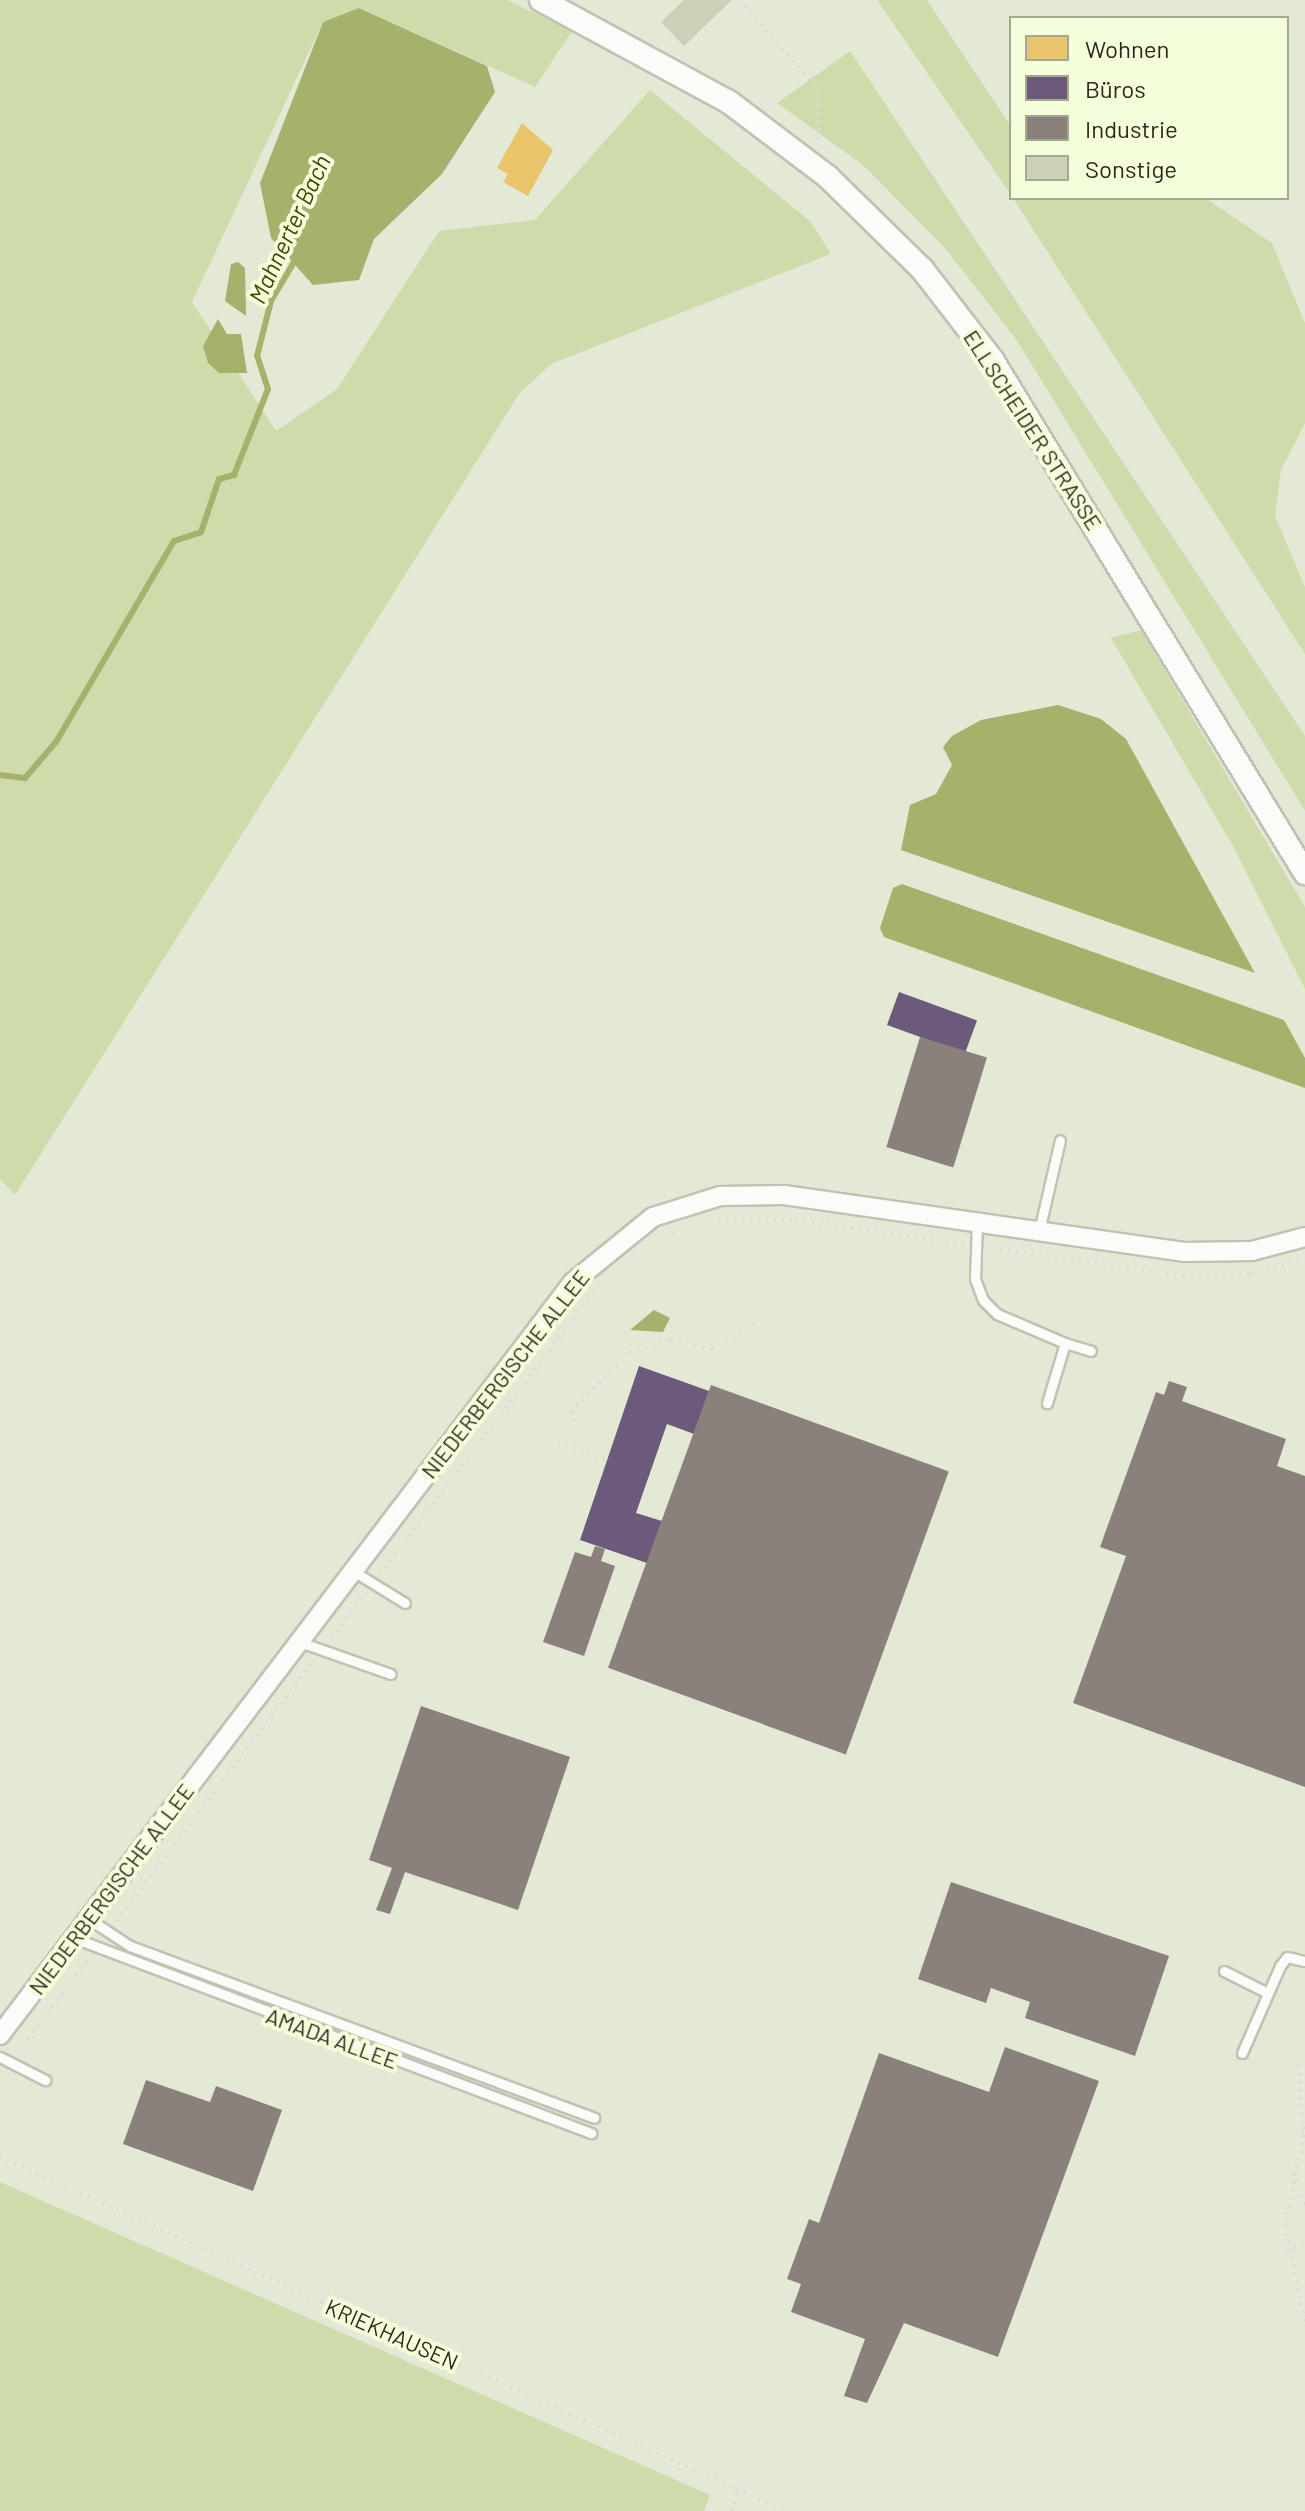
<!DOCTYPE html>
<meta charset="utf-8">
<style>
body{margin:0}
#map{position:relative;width:1305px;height:2511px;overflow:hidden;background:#e4e9d6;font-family:Barlow,sans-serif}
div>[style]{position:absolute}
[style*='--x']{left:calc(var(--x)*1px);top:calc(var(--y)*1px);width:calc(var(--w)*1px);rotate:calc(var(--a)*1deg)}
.green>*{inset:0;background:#d0dbac}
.water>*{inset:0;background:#a4b26b}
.homes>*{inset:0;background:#e9c46a}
.offices>*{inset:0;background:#6d597a;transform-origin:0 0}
.industry>*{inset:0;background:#8a817c;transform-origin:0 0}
.stream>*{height:6px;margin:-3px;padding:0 3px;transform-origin:3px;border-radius:3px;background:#a4b26b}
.building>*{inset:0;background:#cbd1b7}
.path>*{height:4px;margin-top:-2px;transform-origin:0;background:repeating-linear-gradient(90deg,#dbdcd7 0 2px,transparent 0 8px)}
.roads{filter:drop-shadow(2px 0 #bfc3b4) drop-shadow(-2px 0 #bfc3b4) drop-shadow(0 2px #bfc3b4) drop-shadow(0 -2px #bfc3b4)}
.service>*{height:9px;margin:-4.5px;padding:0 4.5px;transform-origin:4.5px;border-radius:4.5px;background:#fbfcf9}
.minor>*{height:18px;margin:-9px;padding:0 9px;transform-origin:9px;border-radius:9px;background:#fbfcf9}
.tertiary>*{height:22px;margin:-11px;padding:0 11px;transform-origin:11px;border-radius:11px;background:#fbfcf9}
span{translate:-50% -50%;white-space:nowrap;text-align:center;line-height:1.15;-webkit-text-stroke:8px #f5fedb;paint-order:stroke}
.street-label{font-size:22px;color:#272a1d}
.water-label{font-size:24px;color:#3c4700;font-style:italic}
.legend{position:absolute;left:1009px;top:16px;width:280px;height:184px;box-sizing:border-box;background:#f5fedb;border:2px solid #a3a98f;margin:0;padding:10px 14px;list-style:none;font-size:24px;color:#272a1d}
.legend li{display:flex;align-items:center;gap:16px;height:40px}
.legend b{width:40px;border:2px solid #a3a98f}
</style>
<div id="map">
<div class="green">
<i style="clip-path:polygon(0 0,507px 0,572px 31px,535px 87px,360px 8px,323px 22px,192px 302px,276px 431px,337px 389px,439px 231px,535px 220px,650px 90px,811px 222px,831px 254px,551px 364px,519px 394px,15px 1195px,0 1179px)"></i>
<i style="clip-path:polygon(877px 0,927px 0,1011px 126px,1011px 195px)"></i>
<i style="clip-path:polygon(850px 51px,1305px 736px,1305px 811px,1016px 339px,945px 248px,863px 165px,777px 103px)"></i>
<i style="clip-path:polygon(1013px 198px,1205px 198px,1272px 243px,1305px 323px,1305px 423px,1281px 470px,1275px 516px,1305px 587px,1305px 654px)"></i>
<i style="clip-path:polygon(1141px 630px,1305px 907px,1305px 989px,1234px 848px,1111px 638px)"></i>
<i style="clip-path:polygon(0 2182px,710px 2495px,704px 2511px,0 2511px)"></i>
</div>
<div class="water">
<i style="clip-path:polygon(359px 8px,487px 66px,495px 92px,442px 174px,374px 239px,359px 280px,313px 285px,271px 238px,260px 183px,323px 22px)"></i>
<i style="clip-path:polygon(238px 262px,245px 268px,246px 316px,225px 301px,231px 264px)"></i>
<i style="clip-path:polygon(218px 319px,227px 334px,241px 334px,247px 373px,219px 373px,208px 363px,203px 346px)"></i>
<i style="clip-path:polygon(1058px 705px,1101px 719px,1126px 739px,1255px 973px,901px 850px,910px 805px,936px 794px,952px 765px,943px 747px,952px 736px,981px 720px)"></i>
<i style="clip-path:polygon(902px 884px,1284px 1020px,1305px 1058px,1305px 1088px,884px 937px,880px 928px,893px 888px)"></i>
<i style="clip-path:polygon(654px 1310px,670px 1318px,663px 1332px,630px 1330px)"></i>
</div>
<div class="homes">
<i style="clip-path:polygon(522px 123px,553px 150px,528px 196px,503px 182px,508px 174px,497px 168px)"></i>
</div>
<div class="offices">
<i style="left:899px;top:992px;width:83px;height:35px;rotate:20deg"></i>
<i style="clip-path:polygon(639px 1366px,709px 1391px,694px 1434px,667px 1424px,636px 1513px,662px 1521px,647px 1563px,580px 1540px)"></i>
</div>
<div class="industry">
<i style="left:920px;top:1037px;width:70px;height:115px;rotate:17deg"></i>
<i style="clip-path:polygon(1169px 1381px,1187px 1387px,1182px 1401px,1286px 1439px,1277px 1466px,1305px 1476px,1305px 1787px,1073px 1703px,1126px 1556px,1100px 1547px,1156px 1392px,1164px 1395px)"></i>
<i style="left:711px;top:1385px;width:253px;height:301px;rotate:20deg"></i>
<i style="clip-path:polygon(595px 1546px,605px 1549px,601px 1561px,615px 1566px,584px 1656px,543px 1642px,575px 1552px,591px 1557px)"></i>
<i style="clip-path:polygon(421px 1706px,570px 1757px,518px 1910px,405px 1872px,390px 1914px,376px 1910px,392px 1868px,369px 1860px)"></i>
<i style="clip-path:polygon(951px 1882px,1169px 1956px,1135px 2056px,1025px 2018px,1030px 2002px,991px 1988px,986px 2003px,918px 1979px)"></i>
<i style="clip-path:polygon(1005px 2047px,1099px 2081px,998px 2357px,904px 2323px,867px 2403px,844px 2396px,865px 2339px,791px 2312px,801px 2284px,787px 2279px,809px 2219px,819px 2223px,879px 2053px,989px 2092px)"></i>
<i style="clip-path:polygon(146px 2080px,210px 2102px,216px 2086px,282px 2110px,253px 2191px,123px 2144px)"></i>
</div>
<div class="stream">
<i style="--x:0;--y:775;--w:25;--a:7"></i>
<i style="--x:25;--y:778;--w:48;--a:-49.3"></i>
<i style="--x:56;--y:742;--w:233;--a:-59.6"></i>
<i style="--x:174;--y:541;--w:28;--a:-18"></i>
<i style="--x:201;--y:532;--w:56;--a:-71.2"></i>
<i style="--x:219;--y:479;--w:16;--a:-15"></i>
<i style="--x:234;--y:475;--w:92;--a:-68.4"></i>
<i style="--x:268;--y:389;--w:35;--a:-108"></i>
<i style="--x:257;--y:356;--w:57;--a:-75.7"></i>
<i style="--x:271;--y:301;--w:45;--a:-59.5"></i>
</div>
<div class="building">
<i style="clip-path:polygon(684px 0,732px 0,684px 46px,661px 22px)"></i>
</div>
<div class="path">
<i style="--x:740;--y:0;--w:118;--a:48.8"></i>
<i style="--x:818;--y:89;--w:55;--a:89"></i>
<i style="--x:718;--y:1219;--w:78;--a:0.7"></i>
<i style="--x:796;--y:1220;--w:169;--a:8.2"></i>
<i style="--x:658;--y:1241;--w:19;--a:-28"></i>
<i style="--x:992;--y:1248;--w:193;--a:8.3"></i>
<i style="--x:1183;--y:1276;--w:68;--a:-1.7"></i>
<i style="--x:1251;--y:1274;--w:50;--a:-15.2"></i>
<i style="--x:574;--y:1421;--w:9;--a:-108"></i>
<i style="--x:571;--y:1412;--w:83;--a:-46"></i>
<i style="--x:629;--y:1352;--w:44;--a:-15.9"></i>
<i style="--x:671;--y:1340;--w:42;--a:12.4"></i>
<i style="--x:712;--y:1349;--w:49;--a:-32.4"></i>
<i style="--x:558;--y:1442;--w:52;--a:20.2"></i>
<i style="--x:380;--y:1574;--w:355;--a:-52.8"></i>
<i style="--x:332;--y:1638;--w:56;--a:-53.7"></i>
<i style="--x:116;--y:1921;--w:328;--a:-52.8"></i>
<i style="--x:18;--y:2052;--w:115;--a:-53.1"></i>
<i style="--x:1299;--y:2065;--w:66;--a:87.4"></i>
<i style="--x:1305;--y:2127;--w:100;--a:101"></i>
<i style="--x:1286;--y:2225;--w:103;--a:79.3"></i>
<i style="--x:0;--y:2157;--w:861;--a:24.27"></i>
<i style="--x:1292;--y:2173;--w:35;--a:68"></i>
<i style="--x:1287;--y:2251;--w:20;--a:-24"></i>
<i style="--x:731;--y:2511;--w:22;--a:-72"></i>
</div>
<div class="roads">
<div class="service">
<i style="--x:977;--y:1223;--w:56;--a:92"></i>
<i style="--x:975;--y:1279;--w:22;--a:69"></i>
<i style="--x:983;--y:1300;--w:20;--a:45"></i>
<i style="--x:997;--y:1314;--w:74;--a:23.1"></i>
<i style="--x:1065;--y:1343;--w:63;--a:106.7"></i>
<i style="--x:1039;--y:1231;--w:93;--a:-77"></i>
<i style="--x:1065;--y:1343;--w:27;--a:17"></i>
<i style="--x:353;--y:1571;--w:61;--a:31.6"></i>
<i style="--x:300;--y:1642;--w:96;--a:19.4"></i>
<i style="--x:89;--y:1919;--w:49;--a:33.4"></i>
<i style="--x:130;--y:1946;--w:495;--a:20.3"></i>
<i style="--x:74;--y:1938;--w:553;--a:20.67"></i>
<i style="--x:1224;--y:1971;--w:45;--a:26.6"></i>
<i style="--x:1242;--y:2053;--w:95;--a:-66.4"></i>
<i style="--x:1280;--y:1966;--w:11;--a:-52"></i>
<i style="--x:1287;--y:1957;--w:18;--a:13"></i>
<i style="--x:0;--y:2057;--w:51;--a:27.1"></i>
</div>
<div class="minor">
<i style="--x:0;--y:2035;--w:946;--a:-52.73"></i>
<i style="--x:573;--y:1282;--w:103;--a:-39.1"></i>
<i style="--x:653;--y:1217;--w:70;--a:-17.4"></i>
<i style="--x:720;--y:1196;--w:64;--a:-0.9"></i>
<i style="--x:784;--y:1195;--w:404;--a:8.1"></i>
<i style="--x:1184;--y:1252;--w:68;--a:-0.8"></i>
<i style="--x:1252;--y:1251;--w:55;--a:-14.8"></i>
</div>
<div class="tertiary">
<i style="--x:541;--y:0;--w:214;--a:28.5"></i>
<i style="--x:729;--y:102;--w:124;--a:37.1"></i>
<i style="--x:828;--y:177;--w:132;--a:44.4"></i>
<i style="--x:922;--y:269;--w:116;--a:52.3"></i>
<i style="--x:993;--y:361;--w:600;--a:58.64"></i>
</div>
</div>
<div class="street-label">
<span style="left:1033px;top:430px;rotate:57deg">ELLSCHEIDER STRASSE</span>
<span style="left:505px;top:1374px;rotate:-52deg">NIEDERBERGISCHE ALLEE</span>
<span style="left:111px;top:1889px;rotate:-53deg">NIEDERBERGISCHE ALLEE</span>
<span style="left:332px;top:2038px;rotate:20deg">AMADA ALLEE</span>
<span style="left:392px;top:2334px;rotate:24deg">KRIEKHAUSEN</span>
</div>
<div class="water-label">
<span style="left:289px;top:229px;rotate:-65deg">Mahnerter Bach</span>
</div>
<ul class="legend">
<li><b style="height:22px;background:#e9c46a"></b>Wohnen</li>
<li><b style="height:22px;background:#6d597a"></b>Büros</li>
<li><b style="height:22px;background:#8a817c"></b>Industrie</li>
<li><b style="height:22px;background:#cbd1b7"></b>Sonstige</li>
</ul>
</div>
